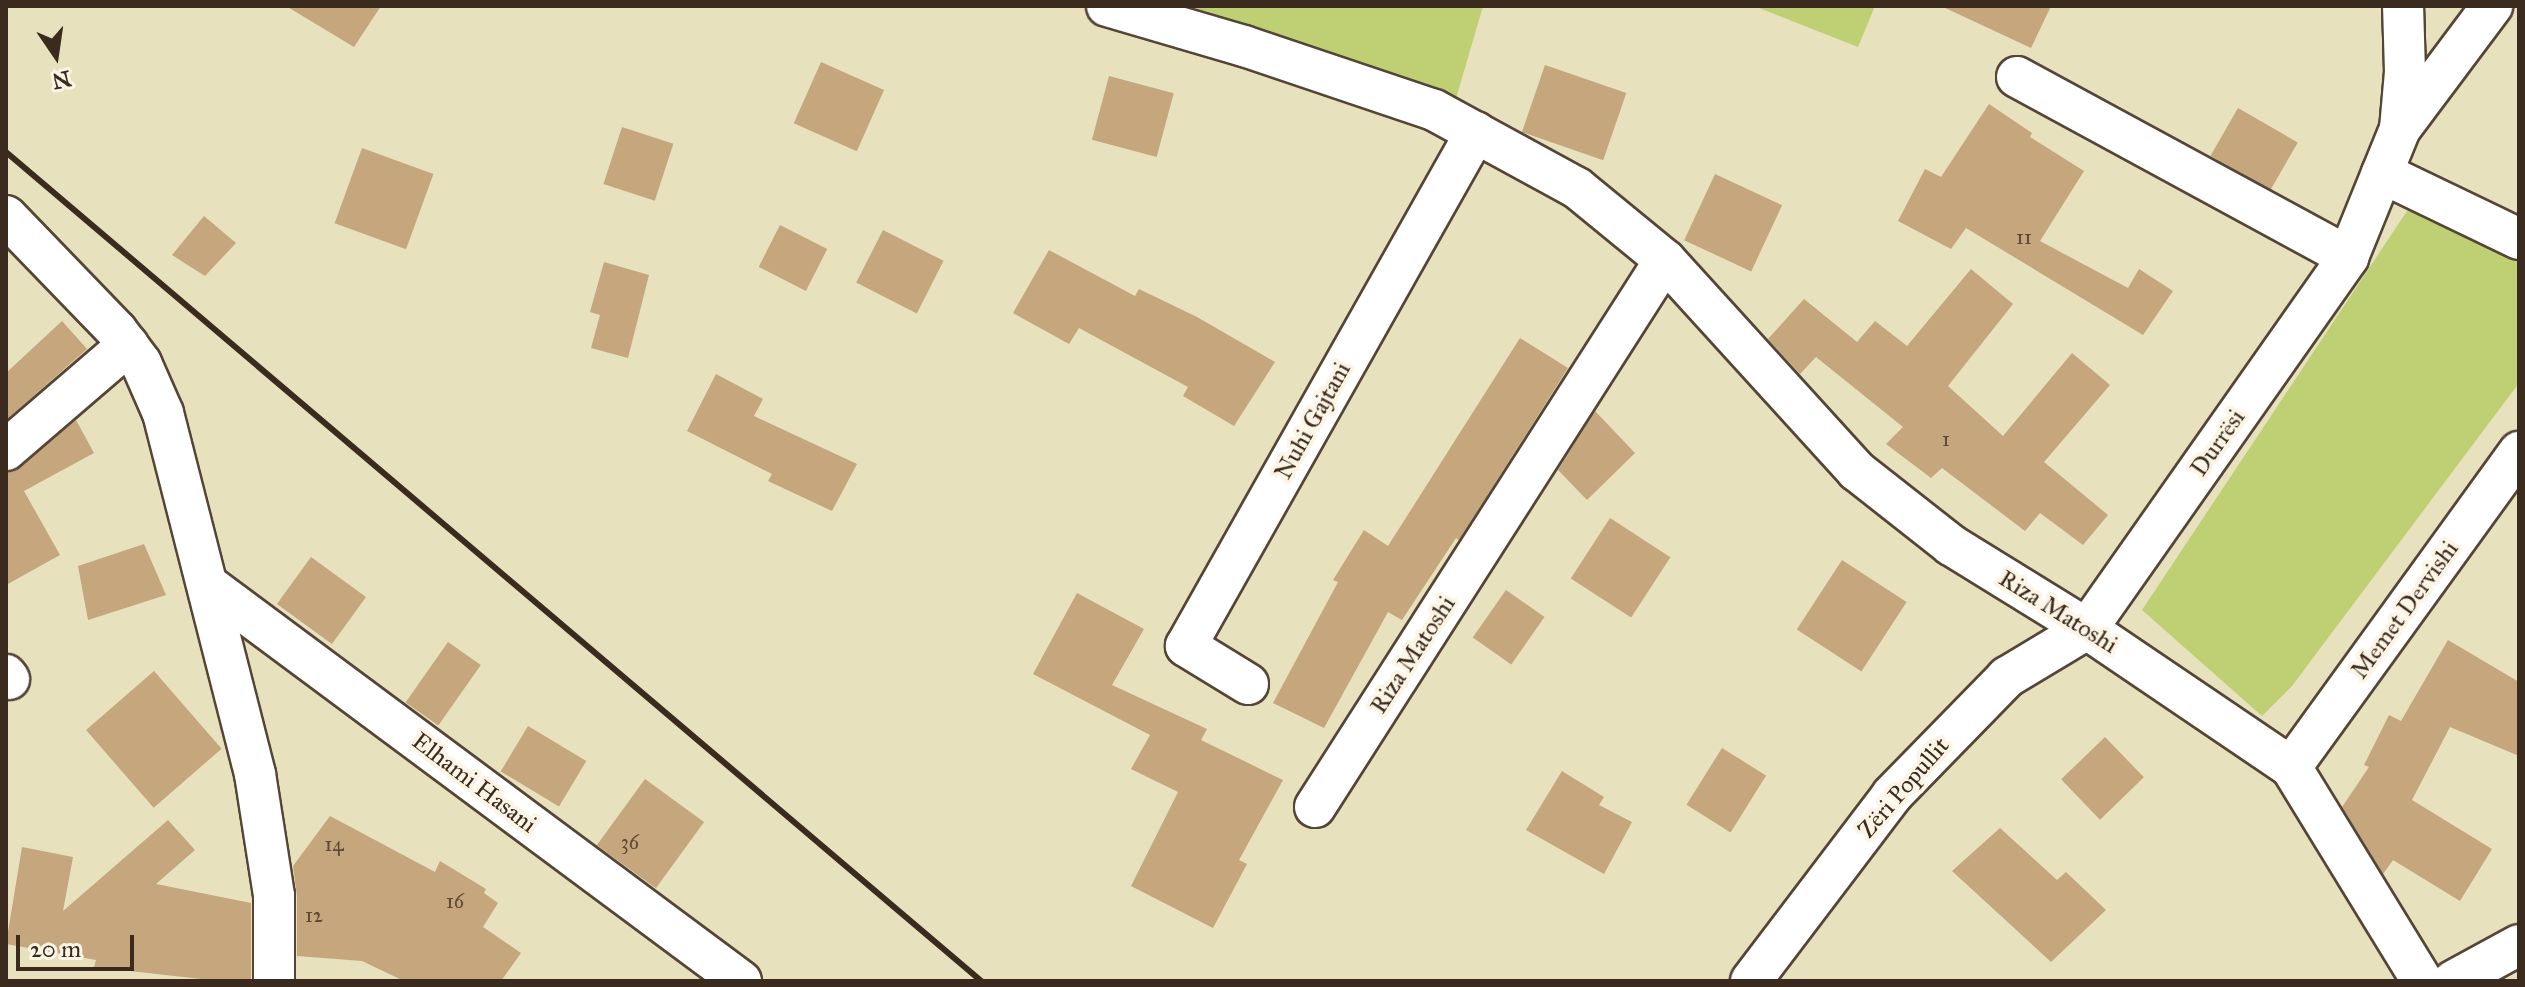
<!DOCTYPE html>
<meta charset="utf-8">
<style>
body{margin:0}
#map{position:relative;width:2525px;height:987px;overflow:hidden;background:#e7e1be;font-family:"IM FELL Great Primer",serif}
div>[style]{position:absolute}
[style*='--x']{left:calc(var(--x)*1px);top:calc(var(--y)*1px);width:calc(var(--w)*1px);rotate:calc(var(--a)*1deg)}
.green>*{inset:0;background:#bed073}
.building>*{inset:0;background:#c5a67d;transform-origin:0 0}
.roads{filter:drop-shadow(2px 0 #554536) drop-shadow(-2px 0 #554536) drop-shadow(0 2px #554536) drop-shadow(0 -2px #554536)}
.minor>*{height:40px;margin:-20px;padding:0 20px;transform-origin:20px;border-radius:20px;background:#fff}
.rail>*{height:6px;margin:-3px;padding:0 3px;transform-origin:3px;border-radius:3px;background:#3b2a1e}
span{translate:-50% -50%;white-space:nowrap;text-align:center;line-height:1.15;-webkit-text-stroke:8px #fcf5e5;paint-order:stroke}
.number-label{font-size:20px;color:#5e4936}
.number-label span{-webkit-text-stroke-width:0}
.street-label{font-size:24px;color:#3b2a1e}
.frame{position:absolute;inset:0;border:8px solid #3b2a1e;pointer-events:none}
.north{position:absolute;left:16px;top:16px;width:80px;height:80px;-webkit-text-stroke:6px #fcf5e5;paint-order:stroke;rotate:167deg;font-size:22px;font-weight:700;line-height:32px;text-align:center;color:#3b2a1e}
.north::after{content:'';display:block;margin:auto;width:28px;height:36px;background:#3b2a1e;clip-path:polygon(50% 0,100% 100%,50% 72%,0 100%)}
.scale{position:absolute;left:16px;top:935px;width:118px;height:36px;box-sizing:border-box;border:4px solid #3b2a1e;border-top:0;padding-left:10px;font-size:24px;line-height:28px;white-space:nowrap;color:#3b2a1e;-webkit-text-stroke:6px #fcf5e5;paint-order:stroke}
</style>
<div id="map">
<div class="green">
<i style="clip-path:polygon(1166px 6px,1483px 6px,1455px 102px)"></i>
<i style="clip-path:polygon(1754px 6px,1875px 6px,1858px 47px)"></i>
<i style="clip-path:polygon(2411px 205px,2519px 261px,2519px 383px,2292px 686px,2262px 716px,2142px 610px)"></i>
</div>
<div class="building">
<i style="clip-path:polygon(286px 6px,381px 6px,354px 47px)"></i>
<i style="clip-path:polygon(1941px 6px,2051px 6px,2031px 48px)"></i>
<i style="left:821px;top:62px;width:69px;height:67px;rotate:24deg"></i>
<i style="left:1545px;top:65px;width:86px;height:71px;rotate:19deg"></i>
<i style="left:1109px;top:76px;width:67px;height:66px;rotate:15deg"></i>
<i style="clip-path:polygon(1989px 104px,2032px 133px,2030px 137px,2084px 171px,2040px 241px,2128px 288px,2139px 269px,2173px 291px,2143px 335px,1966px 228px,1951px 249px,1898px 221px,1925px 169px,1941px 177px)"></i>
<i style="left:2238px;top:108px;width:69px;height:55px;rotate:30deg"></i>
<i style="left:622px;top:127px;width:54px;height:60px;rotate:18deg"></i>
<i style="left:362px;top:148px;width:76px;height:80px;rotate:20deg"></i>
<i style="left:1715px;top:174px;width:74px;height:73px;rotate:25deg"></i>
<i style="clip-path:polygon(204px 216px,236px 243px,205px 276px,172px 255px)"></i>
<i style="left:780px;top:225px;width:53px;height:47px;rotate:27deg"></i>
<i style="left:883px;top:230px;width:68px;height:59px;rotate:27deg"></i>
<i style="clip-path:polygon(1049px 250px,1135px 296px,1139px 289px,1197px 317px,1275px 362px,1234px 426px,1183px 396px,1188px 387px,1079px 328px,1069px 344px,1013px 313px)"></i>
<i style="clip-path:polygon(604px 262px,649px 275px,628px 358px,591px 348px,600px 315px,590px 312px)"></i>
<i style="clip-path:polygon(1971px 269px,2013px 304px,1948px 386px,2003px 436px,2072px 353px,2110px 385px,2044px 462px,2108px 515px,2083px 545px,2040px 513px,2025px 531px,1942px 468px,1931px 478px,1886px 444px,1903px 427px,1816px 357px,1800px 374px,1768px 339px,1804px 299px,1857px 342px,1875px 321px,1907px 346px)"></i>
<i style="clip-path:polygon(62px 321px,87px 349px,6px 420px,6px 373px)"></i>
<i style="clip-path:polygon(1520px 338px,1568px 368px,1459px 540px,1456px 538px,1402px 620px,1388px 612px,1324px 728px,1273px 703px,1338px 582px,1333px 580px,1364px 530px,1388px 546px)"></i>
<i style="clip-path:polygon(716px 374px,763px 399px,754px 416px,857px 464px,832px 511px,768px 481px,772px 474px,687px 431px)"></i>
<i style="clip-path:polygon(1595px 411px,1635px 453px,1587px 500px,1558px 470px)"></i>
<i style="clip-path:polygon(76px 420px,94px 453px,24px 491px,60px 555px,6px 585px,6px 472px,21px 467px)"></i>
<i style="left:1610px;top:518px;width:72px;height:72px;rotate:33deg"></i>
<i style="clip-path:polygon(144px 544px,166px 595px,88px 620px,78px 566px)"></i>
<i style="left:311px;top:557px;width:68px;height:58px;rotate:36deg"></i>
<i style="left:1842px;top:560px;width:77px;height:83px;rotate:33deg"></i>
<i style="left:1506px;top:590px;width:47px;height:58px;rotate:35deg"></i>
<i style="clip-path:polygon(1077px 593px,1144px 629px,1112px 685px,1207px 729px,1201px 740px,1283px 780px,1239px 860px,1247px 864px,1213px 928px,1131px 886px,1178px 792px,1131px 769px,1150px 735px,1033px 674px)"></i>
<i style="clip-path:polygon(2448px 640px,2519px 682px,2519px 756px,2450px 727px,2412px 800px,2492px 849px,2460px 901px,2393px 860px,2383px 874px,2342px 807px,2369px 767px,2364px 765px,2389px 715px,2401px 721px)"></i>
<i style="left:448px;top:642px;width:40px;height:74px;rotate:35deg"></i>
<i style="left:154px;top:671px;width:103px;height:90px;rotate:49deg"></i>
<i style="left:528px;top:726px;width:68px;height:53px;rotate:31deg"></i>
<i style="left:2105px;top:737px;width:56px;height:61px;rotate:46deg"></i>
<i style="left:1722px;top:748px;width:52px;height:67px;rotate:32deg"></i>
<i style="clip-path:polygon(1562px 771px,1604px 797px,1599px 805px,1632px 822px,1604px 874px,1526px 830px)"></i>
<i style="left:645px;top:779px;width:73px;height:82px;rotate:36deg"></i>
<i style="clip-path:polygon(330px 816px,435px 872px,440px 861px,486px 889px,484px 893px,498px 903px,483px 927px,521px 953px,501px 981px,404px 981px,362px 961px,297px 956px,297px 896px,293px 866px)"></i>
<i style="clip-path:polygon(168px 820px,195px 850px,156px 884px,251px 903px,251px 981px,219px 981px,94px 967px,96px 960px,6px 944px,22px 847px,73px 857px,63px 911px)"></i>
<i style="clip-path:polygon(2000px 828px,2057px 880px,2066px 872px,2106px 910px,2051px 962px,1952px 871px)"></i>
</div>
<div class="roads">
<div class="minor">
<i style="--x:1107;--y:6;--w:143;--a:16.3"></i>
<i style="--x:1244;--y:46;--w:200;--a:18.6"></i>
<i style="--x:1434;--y:110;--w:163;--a:28.6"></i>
<i style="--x:1577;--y:188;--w:114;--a:39.3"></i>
<i style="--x:1665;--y:260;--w:285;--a:47.7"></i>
<i style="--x:1857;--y:471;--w:120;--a:38.2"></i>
<i style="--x:1951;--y:545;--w:160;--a:31.7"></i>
<i style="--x:2087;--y:629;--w:246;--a:34.1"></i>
<i style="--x:2291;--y:767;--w:251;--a:58.5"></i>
<i style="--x:2017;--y:77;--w:377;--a:28.5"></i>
<i style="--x:2400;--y:129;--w:57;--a:-85"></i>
<i style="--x:2405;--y:72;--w:66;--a:-91.7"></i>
<i style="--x:2382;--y:173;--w:152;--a:25.7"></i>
<i style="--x:6;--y:216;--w:160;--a:46"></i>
<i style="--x:117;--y:331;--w:40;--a:53"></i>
<i style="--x:141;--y:363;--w:55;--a:66.3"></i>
<i style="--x:163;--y:413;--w:373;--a:75.7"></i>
<i style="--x:255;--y:774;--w:123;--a:81.1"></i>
<i style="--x:274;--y:896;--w:85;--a:90"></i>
<i style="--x:6;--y:450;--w:161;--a:-40.7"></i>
<i style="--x:208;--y:585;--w:664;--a:36.61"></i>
<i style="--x:6;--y:675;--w:5;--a:53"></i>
<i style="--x:1248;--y:684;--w:73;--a:-148.5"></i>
<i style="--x:1186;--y:646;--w:590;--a:-60.57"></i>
<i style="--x:2291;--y:767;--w:389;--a:-54.1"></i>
<i style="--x:1315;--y:807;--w:649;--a:-57.39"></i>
<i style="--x:1751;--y:981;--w:233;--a:-52.8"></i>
<i style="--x:1892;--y:795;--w:165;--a:-45.7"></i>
<i style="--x:2007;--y:677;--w:93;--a:-31"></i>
<i style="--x:2087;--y:629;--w:454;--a:-54.9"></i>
<i style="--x:2348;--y:257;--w:138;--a:-67.9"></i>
<i style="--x:2400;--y:129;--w:154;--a:-53.2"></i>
<i style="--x:2453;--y:981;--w:75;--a:-28.6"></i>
</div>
</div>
<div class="rail">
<i style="--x:6;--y:152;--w:1280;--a:40.37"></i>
</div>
<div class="number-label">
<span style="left:2024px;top:237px">11</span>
<span style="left:1946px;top:439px">1</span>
<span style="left:630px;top:842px">36</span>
<span style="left:334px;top:844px">14</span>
<span style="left:455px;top:901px">16</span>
<span style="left:314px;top:915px">12</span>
</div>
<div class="street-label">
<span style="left:1313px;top:421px;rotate:-61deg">Nuhi Gajtani</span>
<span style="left:2218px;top:443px;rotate:-55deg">Durrësi</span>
<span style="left:2405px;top:610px;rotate:-54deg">Memet Dervishi</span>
<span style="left:2058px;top:612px;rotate:32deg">Riza Matoshi</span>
<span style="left:1413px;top:655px;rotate:-57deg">Riza Matoshi</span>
<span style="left:474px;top:783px;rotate:37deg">Elhami Hasani</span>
<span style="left:1904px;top:788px;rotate:-49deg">Zëri Popullit</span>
</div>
<div class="frame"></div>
<div class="north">N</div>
<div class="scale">20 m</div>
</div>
